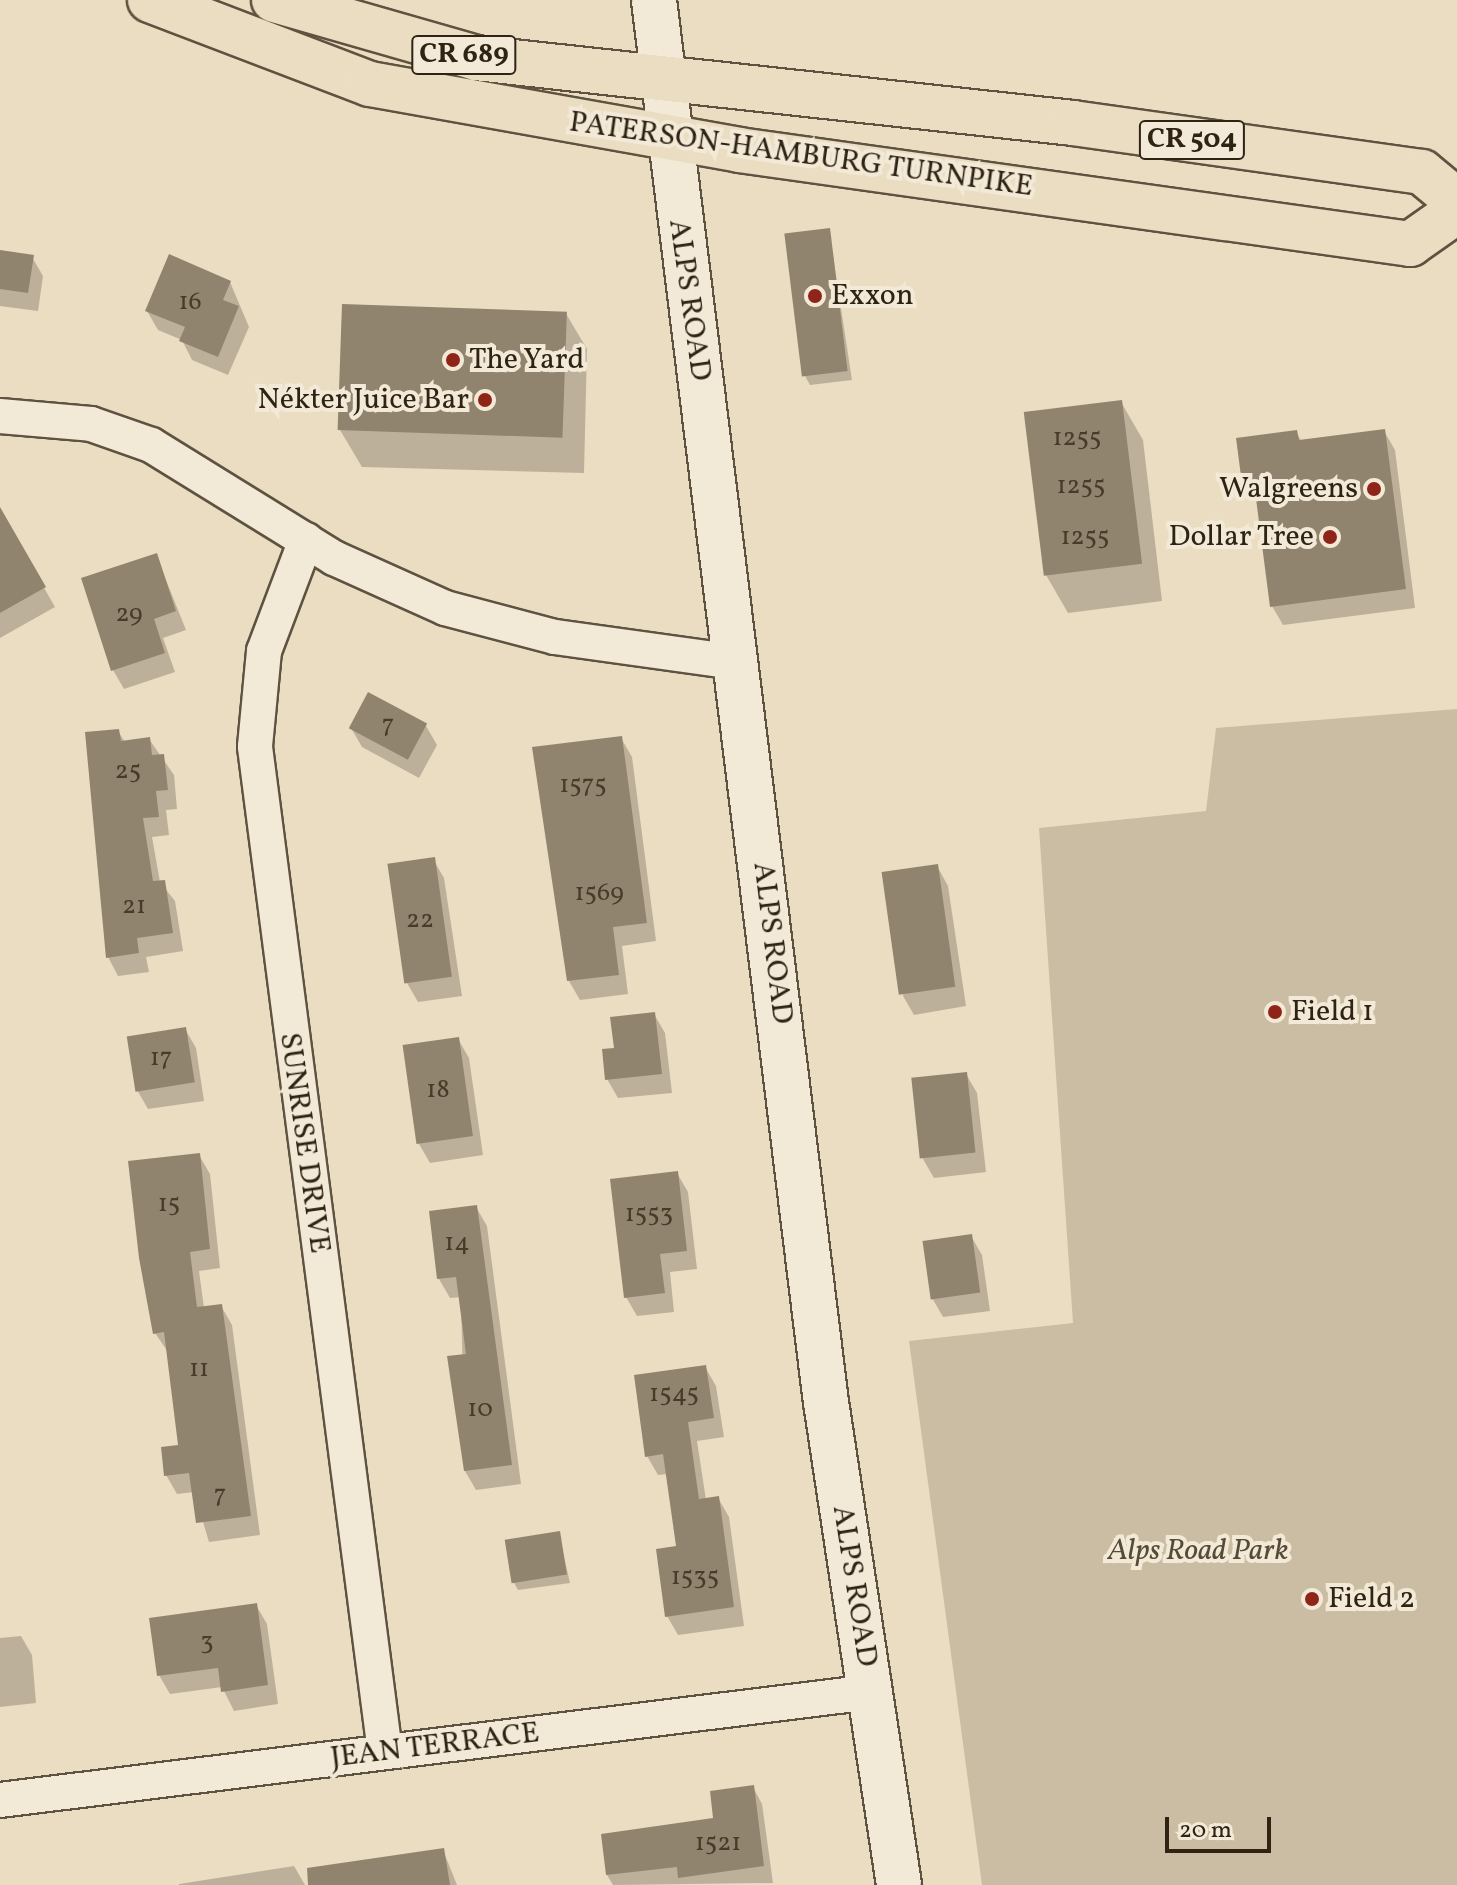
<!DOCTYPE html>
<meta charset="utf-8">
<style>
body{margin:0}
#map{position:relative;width:1457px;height:1885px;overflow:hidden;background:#ebddc2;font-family:Vollkorn,serif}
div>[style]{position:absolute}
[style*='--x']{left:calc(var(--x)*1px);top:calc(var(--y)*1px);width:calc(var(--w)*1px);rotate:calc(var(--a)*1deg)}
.green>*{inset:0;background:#cbbda4}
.shadow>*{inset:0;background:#0003}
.building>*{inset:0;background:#91846e;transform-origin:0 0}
.roads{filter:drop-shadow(2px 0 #5e5240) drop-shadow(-2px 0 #5e5240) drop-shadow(0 2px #5e5240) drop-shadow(0 -2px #5e5240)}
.street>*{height:34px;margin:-17px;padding:0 17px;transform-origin:17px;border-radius:17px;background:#f2e9d7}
.secondary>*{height:44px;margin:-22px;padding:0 22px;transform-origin:22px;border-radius:22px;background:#f2e9d7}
.primary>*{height:44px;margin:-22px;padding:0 22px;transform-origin:22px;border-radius:22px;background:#ebddc2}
.dots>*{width:22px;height:22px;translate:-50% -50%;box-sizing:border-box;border:4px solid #f2e9d7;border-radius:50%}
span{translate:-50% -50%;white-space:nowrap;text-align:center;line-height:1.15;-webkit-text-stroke:8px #f2e9d7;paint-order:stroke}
.number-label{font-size:26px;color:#483b2a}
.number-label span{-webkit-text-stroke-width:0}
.shield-label span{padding:2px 6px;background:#f2e9d7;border:2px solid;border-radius:6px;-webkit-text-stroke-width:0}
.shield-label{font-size:28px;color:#2f2314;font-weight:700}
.street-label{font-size:30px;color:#2f2314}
.poi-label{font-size:30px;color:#2f2314}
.left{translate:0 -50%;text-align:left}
.right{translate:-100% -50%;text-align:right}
.park-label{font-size:30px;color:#564a38;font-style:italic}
.scale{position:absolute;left:1165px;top:1817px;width:106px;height:36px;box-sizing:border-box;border:4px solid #2f2314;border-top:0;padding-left:10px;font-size:24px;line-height:28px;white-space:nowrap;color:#2f2314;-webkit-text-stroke:6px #f2e9d7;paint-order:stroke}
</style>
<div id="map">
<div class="green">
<i style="clip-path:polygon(1457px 709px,1457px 1885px,982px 1885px,909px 1341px,1073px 1323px,1039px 828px,1206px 811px,1216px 728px)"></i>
</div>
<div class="shadow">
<i style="clip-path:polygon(829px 230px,852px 380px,810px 385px,805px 376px)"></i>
<i style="clip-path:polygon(0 252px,32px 257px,43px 276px,38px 311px,0 306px)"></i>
<i style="clip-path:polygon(230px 282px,249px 327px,228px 375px,192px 360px,182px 340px,158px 330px,147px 311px)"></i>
<i style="clip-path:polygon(565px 312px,587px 349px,584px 473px,362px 467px,340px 430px)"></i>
<i style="clip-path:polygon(1121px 402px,1143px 440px,1162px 601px,1068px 613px,1046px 575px)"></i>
<i style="clip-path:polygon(1384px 431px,1395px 450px,1415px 608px,1283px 625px,1272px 606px,1258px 503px,1244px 484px,1238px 440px,1296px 432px,1302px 442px)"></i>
<i style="clip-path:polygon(11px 530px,55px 607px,0 638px,0 535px)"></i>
<i style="clip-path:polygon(156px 555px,186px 630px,163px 638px,175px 672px,124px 689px,113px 670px)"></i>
<i style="clip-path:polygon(426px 726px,437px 745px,419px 778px,362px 747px,351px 728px)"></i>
<i style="clip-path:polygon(118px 731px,125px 742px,149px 739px,174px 775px,177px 809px,166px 810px,169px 835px,152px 837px,160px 882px,175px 901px,183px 951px,146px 957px,149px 972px,118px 976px,108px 957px)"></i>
<i style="clip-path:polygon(621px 738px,632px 757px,656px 941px,622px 946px,628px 994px,580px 1000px,569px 981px,535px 748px)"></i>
<i style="clip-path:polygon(433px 859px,444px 878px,462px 996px,418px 1002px,407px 983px)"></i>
<i style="clip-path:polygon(937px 866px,948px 886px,966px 1006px,914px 1015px,903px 996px)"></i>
<i style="clip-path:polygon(654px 1014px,665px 1033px,672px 1093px,618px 1098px,607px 1079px,616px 1050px)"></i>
<i style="clip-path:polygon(185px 1029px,196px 1048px,204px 1101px,148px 1109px,137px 1090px)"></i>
<i style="clip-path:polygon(458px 1039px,469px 1058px,483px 1155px,430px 1163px,419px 1144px)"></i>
<i style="clip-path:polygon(966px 1074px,977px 1093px,986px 1172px,934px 1178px,923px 1159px)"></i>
<i style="clip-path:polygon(199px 1155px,210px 1174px,220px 1268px,199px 1271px,204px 1308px,221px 1306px,232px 1325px,260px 1535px,209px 1542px,194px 1492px,177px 1494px,166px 1475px,180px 1446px,168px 1352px,155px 1333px)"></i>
<i style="clip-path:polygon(677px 1173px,688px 1192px,697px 1269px,670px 1272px,674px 1312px,637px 1316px,626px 1297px)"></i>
<i style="clip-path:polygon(476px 1207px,487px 1226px,521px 1484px,476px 1490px,465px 1471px,461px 1297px,450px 1298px,439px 1279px,431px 1213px)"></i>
<i style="clip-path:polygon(971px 1236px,982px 1255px,990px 1311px,943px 1317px,932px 1298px)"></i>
<i style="clip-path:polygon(705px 1367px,716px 1386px,724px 1437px,697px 1441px,706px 1500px,718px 1498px,729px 1517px,744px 1626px,678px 1635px,667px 1616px,679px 1548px,668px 1474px,658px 1475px,647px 1456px)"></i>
<i style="clip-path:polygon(559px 1534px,570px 1583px,518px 1590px,513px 1581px)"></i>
<i style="clip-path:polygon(256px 1605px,267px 1624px,278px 1704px,234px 1711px,222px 1687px,170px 1694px,159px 1675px)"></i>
<i style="clip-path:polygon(21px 1636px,32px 1655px,36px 1703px,0 1707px,0 1638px)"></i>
<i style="clip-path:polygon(753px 1787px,762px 1804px,773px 1883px,613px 1885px,607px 1875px,715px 1819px)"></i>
<i style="clip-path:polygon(443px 1850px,457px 1885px,359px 1885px)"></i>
<i style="clip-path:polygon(294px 1866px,305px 1885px,179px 1885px,179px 1884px)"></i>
</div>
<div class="building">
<i style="left:830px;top:228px;width:144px;height:46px;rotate:83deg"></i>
<i style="clip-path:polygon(0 250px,34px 255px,28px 293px,0 289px)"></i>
<i style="clip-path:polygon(169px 254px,231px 281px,223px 300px,239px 306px,218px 357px,179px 341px,185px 327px,145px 311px)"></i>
<i style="left:342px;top:304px;width:225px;height:126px;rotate:2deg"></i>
<i style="left:1122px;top:400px;width:165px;height:99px;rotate:83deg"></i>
<i style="clip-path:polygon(1385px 429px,1406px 589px,1270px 607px,1254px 483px,1242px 484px,1236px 438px,1297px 430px,1299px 440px)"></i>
<i style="clip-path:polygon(0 507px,46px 587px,0 613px)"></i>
<i style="clip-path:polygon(157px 553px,176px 611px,154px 619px,165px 653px,111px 671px,81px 578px)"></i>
<i style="left:368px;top:692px;width:67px;height:41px;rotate:28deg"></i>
<i style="clip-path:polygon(119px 729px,121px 741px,150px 737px,152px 755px,164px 754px,168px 790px,156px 791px,159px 817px,143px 818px,153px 881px,165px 880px,173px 933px,137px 938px,139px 953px,106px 958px,85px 732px)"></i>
<i style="clip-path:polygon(622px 736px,647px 923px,613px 927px,619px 975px,567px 981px,532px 747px)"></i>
<i style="left:435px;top:857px;width:121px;height:48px;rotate:82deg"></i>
<i style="left:938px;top:864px;width:124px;height:57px;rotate:82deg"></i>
<i style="clip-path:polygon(655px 1012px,662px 1074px,605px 1080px,602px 1049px,614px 1048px,610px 1017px)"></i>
<i style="left:186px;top:1027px;width:56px;height:60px;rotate:81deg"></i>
<i style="left:459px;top:1037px;width:100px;height:57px;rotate:82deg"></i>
<i style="left:967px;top:1072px;width:81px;height:56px;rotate:84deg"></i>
<i style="clip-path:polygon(200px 1153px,210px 1249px,190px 1252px,197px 1307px,222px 1304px,251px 1516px,196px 1523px,189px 1473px,164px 1476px,161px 1447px,178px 1445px,164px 1332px,153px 1334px,139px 1258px,128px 1161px)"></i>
<i style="clip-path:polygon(678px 1171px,687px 1251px,660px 1254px,665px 1293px,624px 1298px,610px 1179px)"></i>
<i style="clip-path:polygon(477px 1205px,512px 1465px,464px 1471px,447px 1356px,466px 1354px,456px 1277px,437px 1279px,429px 1211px)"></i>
<i style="left:972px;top:1234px;width:59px;height:50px;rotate:82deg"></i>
<i style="clip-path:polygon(706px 1365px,714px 1418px,688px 1422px,699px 1499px,719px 1496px,734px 1607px,665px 1617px,656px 1549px,676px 1546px,663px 1454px,645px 1457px,634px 1375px)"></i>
<i style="left:560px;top:1531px;width:44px;height:56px;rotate:81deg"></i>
<i style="clip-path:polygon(257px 1603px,268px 1685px,221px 1692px,218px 1668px,157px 1676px,149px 1618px)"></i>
<i style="clip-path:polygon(754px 1785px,764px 1866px,678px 1878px,677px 1867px,606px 1875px,601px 1834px,713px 1818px,710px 1791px)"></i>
<i style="clip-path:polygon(444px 1848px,450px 1885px,308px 1885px,307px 1868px)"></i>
</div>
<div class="roads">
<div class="street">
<i style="--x:0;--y:416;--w:91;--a:5"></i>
<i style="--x:91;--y:424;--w:64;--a:19.3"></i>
<i style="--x:151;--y:445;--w:215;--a:31.7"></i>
<i style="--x:334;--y:558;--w:122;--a:24.2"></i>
<i style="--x:445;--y:608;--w:114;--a:14.8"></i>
<i style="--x:555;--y:637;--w:182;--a:7.9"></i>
<i style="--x:306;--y:540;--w:119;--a:110.7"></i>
<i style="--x:264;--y:651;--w:96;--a:95.4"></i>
<i style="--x:255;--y:747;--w:1013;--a:82.63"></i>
<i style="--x:0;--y:1800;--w:878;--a:-7.07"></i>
</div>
<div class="secondary">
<i style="--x:654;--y:0;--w:1413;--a:83.01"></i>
<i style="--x:826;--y:1402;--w:488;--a:81.4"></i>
</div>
<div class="primary">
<i style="--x:150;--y:0;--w:235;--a:20.9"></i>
<i style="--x:370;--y:84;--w:375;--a:10.1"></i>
<i style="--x:739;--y:150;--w:678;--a:7.97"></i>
<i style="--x:1410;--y:244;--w:57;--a:-35.1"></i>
<i style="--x:274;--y:0;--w:210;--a:16"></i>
<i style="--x:476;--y:58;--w:601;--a:6.21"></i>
<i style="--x:1073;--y:123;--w:352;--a:8"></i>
<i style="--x:1422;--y:172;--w:45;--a:39.6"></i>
</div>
</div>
<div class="dots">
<i style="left:815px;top:296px;background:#8f2418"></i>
<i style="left:453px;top:360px;background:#8f2418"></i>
<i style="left:485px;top:400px;background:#8f2418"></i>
<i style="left:1374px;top:489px;background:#8f2418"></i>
<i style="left:1330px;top:537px;background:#8f2418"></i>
<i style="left:1275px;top:1012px;background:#8f2418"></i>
<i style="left:1312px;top:1599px;background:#8f2418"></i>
</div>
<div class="number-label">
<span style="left:190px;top:303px">16</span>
<span style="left:1077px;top:439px">1255</span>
<span style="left:1081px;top:487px">1255</span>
<span style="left:1085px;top:538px">1255</span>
<span style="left:129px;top:615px">29</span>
<span style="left:388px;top:726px">7</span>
<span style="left:128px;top:772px">25</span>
<span style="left:583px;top:786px">1575</span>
<span style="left:599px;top:894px">1569</span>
<span style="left:134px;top:907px">21</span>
<span style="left:420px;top:921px">22</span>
<span style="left:161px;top:1059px">17</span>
<span style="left:438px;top:1091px">18</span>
<span style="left:169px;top:1205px">15</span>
<span style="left:649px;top:1215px">1553</span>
<span style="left:457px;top:1244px">14</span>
<span style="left:199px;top:1370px">11</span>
<span style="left:674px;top:1395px">1545</span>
<span style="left:480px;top:1410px">10</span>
<span style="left:220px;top:1496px">7</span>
<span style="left:695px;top:1578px">1535</span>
<span style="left:207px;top:1643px">3</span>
<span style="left:718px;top:1844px">1521</span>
</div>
<div class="shield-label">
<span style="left:464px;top:55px">CR 689</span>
<span style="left:1192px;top:140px">CR 504</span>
</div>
<div class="street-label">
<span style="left:801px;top:155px;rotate:8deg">PATERSON-HAMBURG TURNPIKE</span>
<span style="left:689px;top:300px;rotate:82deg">ALPS ROAD</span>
<span style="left:772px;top:943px;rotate:83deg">ALPS ROAD</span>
<span style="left:304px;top:1143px;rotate:82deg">SUNRISE DRIVE</span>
<span style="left:854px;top:1586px;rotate:81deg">ALPS ROAD</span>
<span style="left:435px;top:1746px;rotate:-7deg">JEAN TERRACE</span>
</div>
<div class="poi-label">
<span class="left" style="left:831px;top:296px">Exxon</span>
<span class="left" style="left:469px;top:360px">The Yard</span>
<span class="right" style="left:469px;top:400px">Nékter Juice Bar</span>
<span class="right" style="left:1358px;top:489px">Walgreens</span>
<span class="right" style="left:1314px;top:537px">Dollar Tree</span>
<span class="left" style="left:1291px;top:1012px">Field 1</span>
<span class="left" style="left:1328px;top:1599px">Field 2</span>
</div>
<div class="park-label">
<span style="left:1198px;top:1551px">Alps Road Park</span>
</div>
<div class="scale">20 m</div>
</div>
